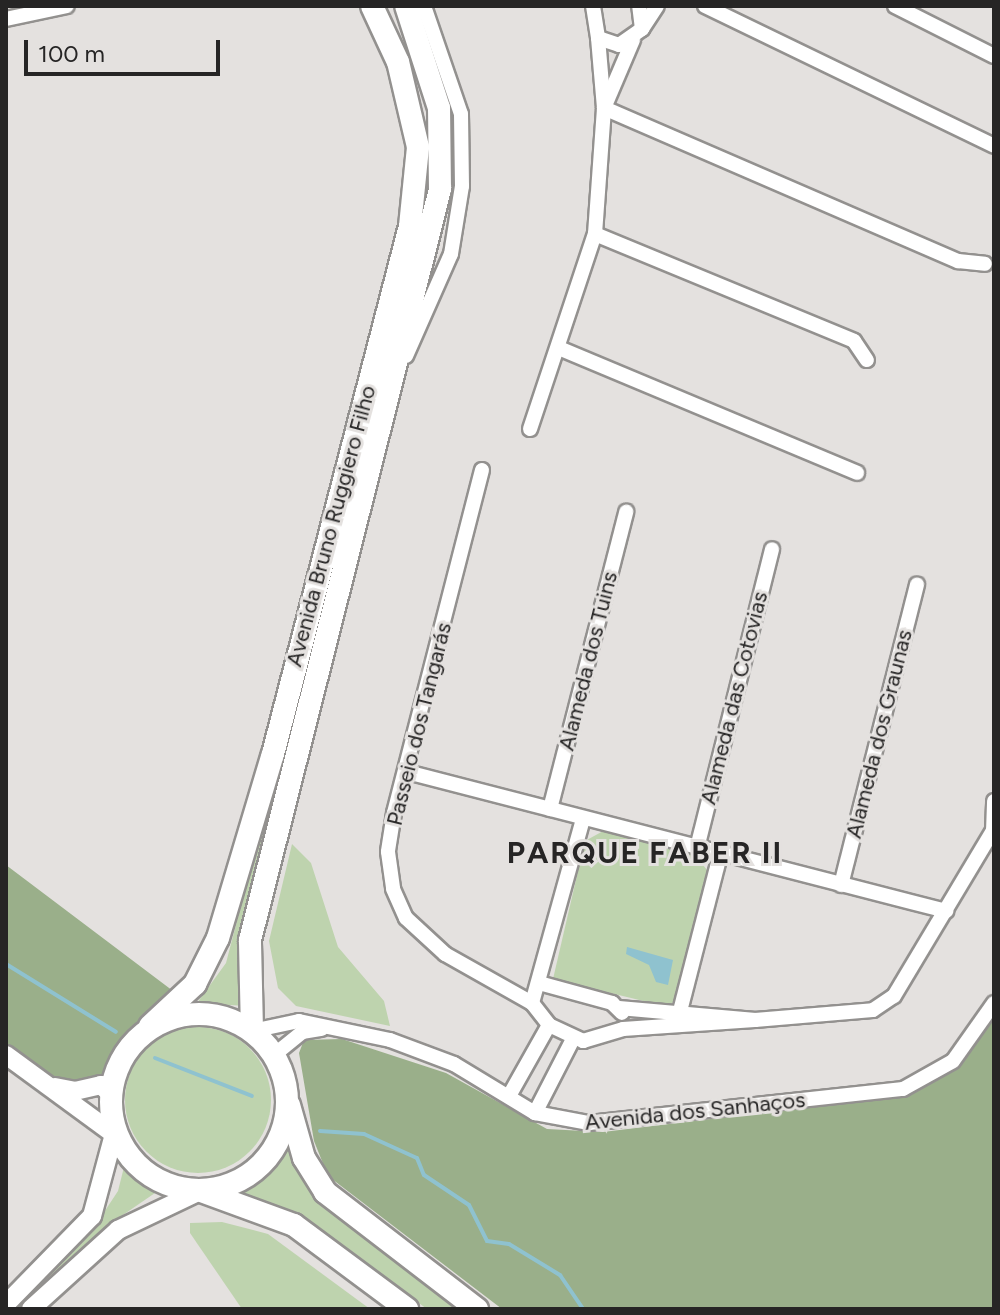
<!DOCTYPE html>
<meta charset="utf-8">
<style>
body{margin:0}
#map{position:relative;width:1000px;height:1315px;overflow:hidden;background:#e4e1df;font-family:Figtree,sans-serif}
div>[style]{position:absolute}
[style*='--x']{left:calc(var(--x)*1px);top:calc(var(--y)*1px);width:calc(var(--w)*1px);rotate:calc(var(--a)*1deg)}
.green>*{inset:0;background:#bed3ae}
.round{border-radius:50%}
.forest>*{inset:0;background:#9aaf8a}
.water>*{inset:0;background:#8fc2cf}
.stream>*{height:4px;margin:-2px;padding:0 2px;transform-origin:2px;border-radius:2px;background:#8fc2cf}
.roads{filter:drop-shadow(2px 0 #93918f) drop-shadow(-2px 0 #93918f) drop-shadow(0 2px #93918f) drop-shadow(0 -2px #93918f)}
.minor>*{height:14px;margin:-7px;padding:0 7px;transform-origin:7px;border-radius:7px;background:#fff}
.tertiary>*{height:18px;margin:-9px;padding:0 9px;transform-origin:9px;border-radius:9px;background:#fff}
.primary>*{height:22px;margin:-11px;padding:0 11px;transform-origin:11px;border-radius:11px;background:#fff}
.primary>.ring{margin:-11px;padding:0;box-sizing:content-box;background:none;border:22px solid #fff;border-radius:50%}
span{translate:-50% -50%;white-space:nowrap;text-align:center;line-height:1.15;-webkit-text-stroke:6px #e4e1df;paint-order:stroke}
.street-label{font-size:22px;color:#262525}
.district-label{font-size:30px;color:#262525;font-weight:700;letter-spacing:2px}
.frame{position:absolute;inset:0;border:8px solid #262525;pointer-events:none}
.scale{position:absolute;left:24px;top:40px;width:196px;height:36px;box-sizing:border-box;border:4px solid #262525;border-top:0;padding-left:10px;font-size:24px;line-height:28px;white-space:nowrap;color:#262525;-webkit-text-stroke:6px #e4e1df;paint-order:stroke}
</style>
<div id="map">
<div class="green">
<i style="clip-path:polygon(285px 766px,246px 1006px,197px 1003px,226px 963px,277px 768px)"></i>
<i style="clip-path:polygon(605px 830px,696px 856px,707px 870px,676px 999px,668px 1007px,553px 979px,585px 841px)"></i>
<i style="clip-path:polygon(292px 844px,311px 863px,338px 947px,384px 1001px,390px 1026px,296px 1006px,278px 988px,269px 941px)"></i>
<i class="round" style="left:125px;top:1027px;width:146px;height:146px"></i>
<i style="clip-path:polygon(290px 1140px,309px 1191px,460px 1309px,427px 1309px,305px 1219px,235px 1194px,273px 1167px)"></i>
<i style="clip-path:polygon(124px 1167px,155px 1193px,101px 1230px,17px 1309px,8px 1309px,89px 1235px,118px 1191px)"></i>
<i style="clip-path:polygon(222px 1222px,268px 1234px,370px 1309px,242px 1309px,190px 1233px,190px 1223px)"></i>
</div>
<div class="forest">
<i style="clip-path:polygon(6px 865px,181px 997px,125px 1055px,111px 1094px,75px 1091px,6px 1055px)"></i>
<i style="clip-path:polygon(994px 1019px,994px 1309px,502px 1309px,328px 1176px,314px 1141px,299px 1053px,304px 1040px,342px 1039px,446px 1073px,547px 1129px,603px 1132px,908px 1095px,959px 1066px)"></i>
</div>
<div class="water">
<i style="clip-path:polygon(627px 947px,673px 960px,668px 985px,656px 982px,649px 965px,626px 954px)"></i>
</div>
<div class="stream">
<i style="--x:6;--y:964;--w:129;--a:31.7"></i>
<i style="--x:155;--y:1058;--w:104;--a:21.4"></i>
<i style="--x:320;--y:1131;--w:44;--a:3.9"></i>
<i style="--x:364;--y:1134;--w:58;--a:24.4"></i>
<i style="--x:417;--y:1158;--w:18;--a:68"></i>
<i style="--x:424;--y:1175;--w:54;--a:33.7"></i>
<i style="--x:469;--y:1205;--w:40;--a:63.4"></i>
<i style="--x:487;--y:1241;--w:22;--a:8"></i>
<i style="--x:509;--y:1244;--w:60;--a:31.3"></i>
<i style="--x:560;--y:1275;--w:41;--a:55.9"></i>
</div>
<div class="roads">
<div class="minor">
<i style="--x:593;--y:6;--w:32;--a:81"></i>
<i style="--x:598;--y:38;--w:22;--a:18"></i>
<i style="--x:619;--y:45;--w:28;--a:-35"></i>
<i style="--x:642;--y:29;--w:23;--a:-97"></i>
<i style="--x:705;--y:6;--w:321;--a:25.8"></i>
<i style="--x:895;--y:6;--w:111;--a:26.8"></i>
<i style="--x:6;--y:19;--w:62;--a:-12"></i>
<i style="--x:642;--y:29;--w:27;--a:-57"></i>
<i style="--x:598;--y:38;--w:70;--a:85.1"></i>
<i style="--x:604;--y:108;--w:386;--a:23.4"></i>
<i style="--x:958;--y:261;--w:27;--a:6"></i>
<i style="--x:595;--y:234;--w:280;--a:22.4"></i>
<i style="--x:854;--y:341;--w:23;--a:56"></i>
<i style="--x:561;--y:349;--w:321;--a:22.7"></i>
<i style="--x:406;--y:356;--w:111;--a:-66.2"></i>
<i style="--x:451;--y:254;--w:69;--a:-80.8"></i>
<i style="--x:462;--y:186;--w:72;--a:-90.8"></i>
<i style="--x:461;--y:114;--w:114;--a:-108.9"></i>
<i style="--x:530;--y:429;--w:206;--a:-71.6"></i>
<i style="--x:595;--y:234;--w:126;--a:-85.9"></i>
<i style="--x:604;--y:108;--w:74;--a:-66.9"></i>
<i style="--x:482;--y:470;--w:354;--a:104.4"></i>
<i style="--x:394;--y:813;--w:39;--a:99"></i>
<i style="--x:388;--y:852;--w:37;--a:82"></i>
<i style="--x:393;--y:889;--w:32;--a:66"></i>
<i style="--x:406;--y:918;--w:53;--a:42.7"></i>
<i style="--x:445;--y:954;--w:100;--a:29.4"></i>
<i style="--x:532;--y:1003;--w:28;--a:52"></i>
<i style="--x:549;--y:1025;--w:38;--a:25"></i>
<i style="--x:583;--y:1041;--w:42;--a:-16.7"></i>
<i style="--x:623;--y:1029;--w:132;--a:-3.9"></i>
<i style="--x:407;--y:772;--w:557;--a:14.46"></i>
<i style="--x:550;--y:809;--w:307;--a:-75.6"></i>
<i style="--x:993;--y:832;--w:31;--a:-88"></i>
<i style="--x:697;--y:848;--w:308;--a:-75.9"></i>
<i style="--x:841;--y:885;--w:310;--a:-75.8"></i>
<i style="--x:539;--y:983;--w:76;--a:15.3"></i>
<i style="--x:612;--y:1003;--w:14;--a:45"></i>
<i style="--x:532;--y:1003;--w:191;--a:-74.5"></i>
<i style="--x:619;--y:1008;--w:137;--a:5"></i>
<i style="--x:755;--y:1020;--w:118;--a:-4.8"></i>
<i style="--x:873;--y:1010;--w:25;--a:-34"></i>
<i style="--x:894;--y:996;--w:195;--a:-59.1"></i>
<i style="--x:679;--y:1015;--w:165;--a:-75.6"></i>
<i style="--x:252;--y:1031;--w:48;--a:-12"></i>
<i style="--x:299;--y:1021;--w:93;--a:11.8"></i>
<i style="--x:390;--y:1040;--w:68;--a:20.6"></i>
<i style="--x:454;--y:1064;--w:95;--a:31.2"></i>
<i style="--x:535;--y:1113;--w:55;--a:10.5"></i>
<i style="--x:589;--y:1123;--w:316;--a:-6.2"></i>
<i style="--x:903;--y:1089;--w:57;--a:-29.2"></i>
<i style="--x:953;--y:1061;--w:71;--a:-54.7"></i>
<i style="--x:274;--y:1055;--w:36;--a:-39"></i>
<i style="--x:302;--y:1032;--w:20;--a:-9"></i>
<i style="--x:509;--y:1096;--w:81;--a:-60.6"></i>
<i style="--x:535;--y:1113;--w:85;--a:-62.8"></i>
</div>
<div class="tertiary">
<i style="--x:6;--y:1055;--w:134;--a:36.2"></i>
<i style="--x:114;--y:1134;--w:85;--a:105"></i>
<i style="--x:92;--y:1216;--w:123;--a:134.3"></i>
<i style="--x:55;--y:1087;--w:20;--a:11"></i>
<i style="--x:75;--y:1091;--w:27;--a:-13"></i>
<i style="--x:101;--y:1085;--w:13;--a:42"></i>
<i style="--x:31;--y:1309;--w:118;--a:-42.2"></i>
<i style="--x:118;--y:1230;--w:91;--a:-25.4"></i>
</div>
<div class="primary">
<i class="ring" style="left:111px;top:1014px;width:154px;height:154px"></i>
<i style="--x:150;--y:1026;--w:62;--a:-43"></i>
<i style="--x:195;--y:984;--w:51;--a:-63.4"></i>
<i style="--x:218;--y:938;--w:192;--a:-73.4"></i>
<i style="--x:273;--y:754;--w:545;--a:-75.45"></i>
<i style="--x:410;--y:226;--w:79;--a:-84.2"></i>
<i style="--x:418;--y:147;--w:87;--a:-103.2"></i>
<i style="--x:398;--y:62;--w:62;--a:-114.9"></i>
<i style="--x:252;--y:1031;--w:91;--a:-91.3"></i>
<i style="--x:250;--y:940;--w:775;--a:-75.8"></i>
<i style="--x:440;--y:189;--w:81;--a:-90.7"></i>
<i style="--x:439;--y:108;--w:107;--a:-107.9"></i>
<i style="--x:289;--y:1105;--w:55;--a:74.2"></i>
<i style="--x:304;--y:1158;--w:40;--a:58"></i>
<i style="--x:325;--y:1192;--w:192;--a:37.6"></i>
<i style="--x:201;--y:1191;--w:99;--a:20.1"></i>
<i style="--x:294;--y:1225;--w:141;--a:36.6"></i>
</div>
</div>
<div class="street-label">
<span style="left:331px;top:526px;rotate:-75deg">Avenida Bruno Ruggiero Filho</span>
<span style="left:588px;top:661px;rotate:-76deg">Alameda dos Tuins</span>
<span style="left:734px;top:698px;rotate:-76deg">Alameda das Cotovias</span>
<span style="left:419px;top:724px;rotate:-76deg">Passeio dos Tangarás</span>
<span style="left:879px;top:734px;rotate:-76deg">Alameda dos Graunas</span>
<span style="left:695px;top:1111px;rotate:-6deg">Avenida dos Sanhaços</span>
</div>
<div class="district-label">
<span style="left:645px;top:853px">PARQUE FABER II</span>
</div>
<div class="frame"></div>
<div class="scale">100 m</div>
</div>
